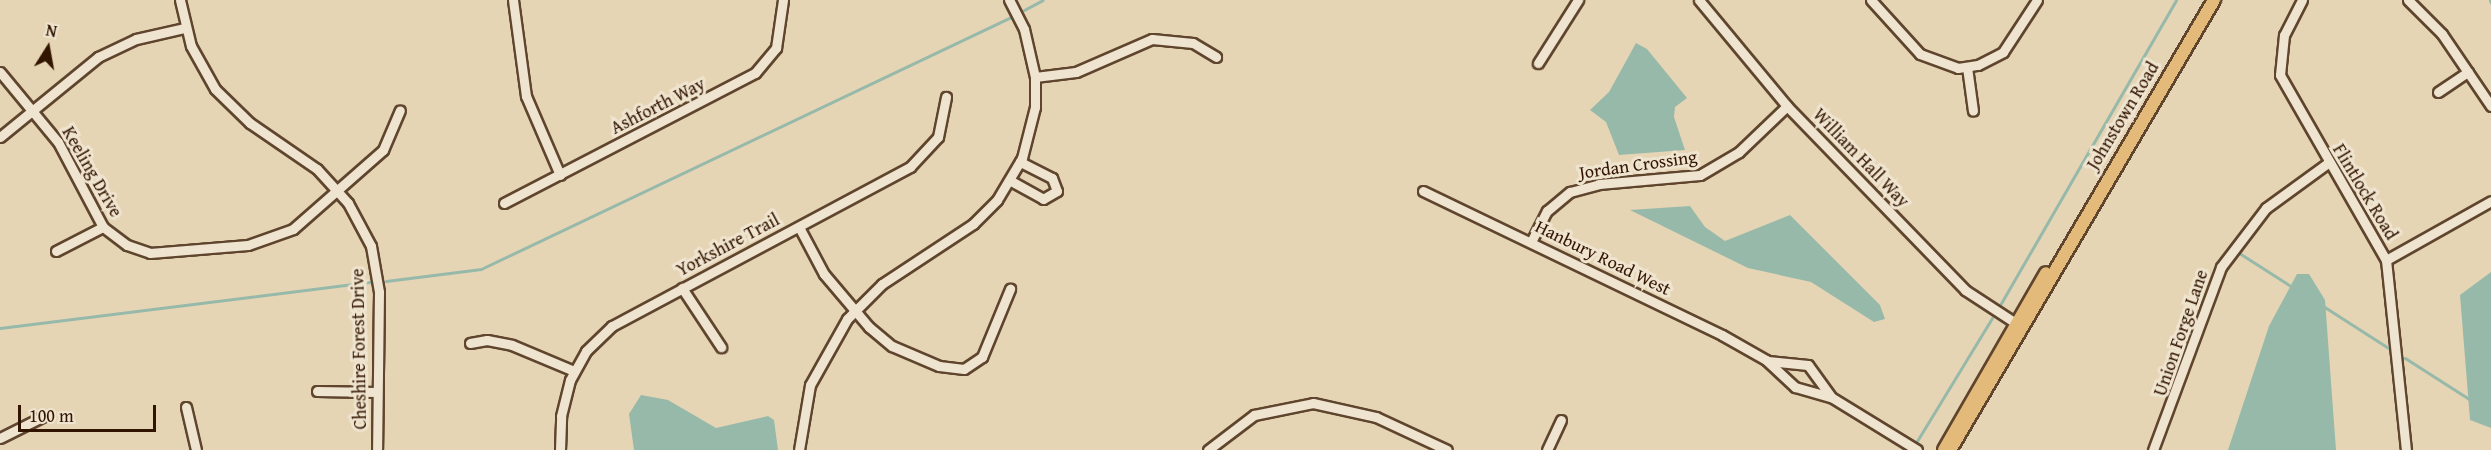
<!DOCTYPE html>
<style>
body{margin:0}
#map{position:relative;width:2491px;height:450px;overflow:hidden;background:#e6d5b5;font-family:"Gentium Book Plus",serif}
div>[style]{position:absolute}
[style*='--x']{left:calc(var(--x)*1px);top:calc(var(--y)*1px);width:calc(var(--w)*1px);rotate:calc(var(--a)*1deg)}
.water>*{inset:0;background:#97b9aa}
.stream>*{height:3px;margin:-1.5px;padding:0 1.5px;transform-origin:1.5px;border-radius:1.5px;background:#97b9aa}
.roads{filter:drop-shadow(2px 0 #5f452d) drop-shadow(-2px 0 #5f452d) drop-shadow(0 2px #5f452d) drop-shadow(0 -2px #5f452d)}
.minor>*{height:9px;margin:-4.5px;padding:0 4.5px;transform-origin:4.5px;border-radius:4.5px;background:#efe4cf}
.major>*{height:12px;margin:-6px;padding:0 6px;transform-origin:6px;border-radius:6px;background:#e3ba7a}
span{translate:-50% -50%;white-space:nowrap;text-align:center;line-height:1.15;-webkit-text-stroke:6px #efe4cf;paint-order:stroke}
.street-label{font-size:18px;color:#321500}
.north{position:absolute;left:18px;top:18px;width:60px;height:60px;-webkit-text-stroke:4px #efe4cf;paint-order:stroke;rotate:11deg;font-size:16px;font-weight:700;line-height:24px;text-align:center;color:#321500}
.north::after{content:'';display:block;margin:auto;width:21px;height:27px;background:#321500;clip-path:polygon(50% 0,100% 100%,50% 72%,0 100%)}
.scale{position:absolute;left:18px;top:405px;width:138px;height:27px;box-sizing:border-box;border:3px solid #321500;border-top:0;padding-left:8px;font-size:18px;line-height:21px;white-space:nowrap;color:#321500;-webkit-text-stroke:4px #efe4cf;paint-order:stroke}
</style>
<div id="map">
<div class="water">
<i style="clip-path:polygon(1636px 43px,1647px 49px,1687px 98px,1675px 107px,1674px 117px,1685px 150px,1619px 155px,1606px 122px,1590px 110px,1609px 92px)"></i>
<i style="clip-path:polygon(1690px 206px,1705px 227px,1725px 241px,1790px 215px,1880px 305px,1885px 319px,1874px 322px,1811px 282px,1748px 268px,1630px 210px)"></i>
<i style="clip-path:polygon(2491px 272px,2491px 428px,2470px 420px,2460px 295px)"></i>
<i style="clip-path:polygon(2297px 274px,2309px 274px,2325px 300px,2336px 450px,2228px 450px,2269px 326px)"></i>
<i style="clip-path:polygon(641px 395px,668px 400px,716px 428px,768px 416px,774px 420px,778px 450px,634px 450px,629px 414px)"></i>
</div>
<div class="stream">
<i style="--x:2490;--y:0;--w:3;--a:72"></i>
<i style="--x:1024;--y:10;--w:21;--a:-28"></i>
<i style="--x:2236;--y:251;--w:67;--a:32.7"></i>
<i style="--x:386;--y:281;--w:96;--a:-7.2"></i>
<i style="--x:481;--y:269;--w:589;--a:-25.43"></i>
<i style="--x:2000;--y:305;--w:352;--a:-60"></i>
<i style="--x:2323;--y:306;--w:80;--a:32.7"></i>
<i style="--x:0;--y:328;--w:374;--a:-7.1"></i>
<i style="--x:2405;--y:358;--w:76;--a:32.6"></i>
<i style="--x:1917;--y:441;--w:144;--a:-58.6"></i>
</div>
<div class="roads">
<div class="minor">
<i style="--x:180;--y:0;--w:47;--a:76.6"></i>
<i style="--x:191;--y:46;--w:49;--a:60.8"></i>
<i style="--x:215;--y:89;--w:49;--a:44.2"></i>
<i style="--x:250;--y:123;--w:81;--a:34.5"></i>
<i style="--x:317;--y:169;--w:46;--a:47.6"></i>
<i style="--x:348;--y:203;--w:49;--a:61.9"></i>
<i style="--x:371;--y:246;--w:47;--a:80.1"></i>
<i style="--x:379;--y:292;--w:158;--a:90.7"></i>
<i style="--x:513;--y:0;--w:97;--a:82.3"></i>
<i style="--x:526;--y:96;--w:86;--a:66.7"></i>
<i style="--x:1699;--y:0;--w:138;--a:50.3"></i>
<i style="--x:1787;--y:106;--w:256;--a:45.9"></i>
<i style="--x:1965;--y:290;--w:59;--a:33.1"></i>
<i style="--x:1871;--y:0;--w:73;--a:47.8"></i>
<i style="--x:1920;--y:54;--w:40;--a:20.2"></i>
<i style="--x:1958;--y:68;--w:20;--a:-9"></i>
<i style="--x:1978;--y:65;--w:28;--a:-27"></i>
<i style="--x:2003;--y:52;--w:62;--a:-56.8"></i>
<i style="--x:2302;--y:0;--w:39;--a:117"></i>
<i style="--x:2284;--y:35;--w:40;--a:95.7"></i>
<i style="--x:2280;--y:75;--w:213;--a:60.2"></i>
<i style="--x:2386;--y:260;--w:191;--a:84"></i>
<i style="--x:2408;--y:0;--w:48;--a:45"></i>
<i style="--x:2442;--y:34;--w:87;--a:55.8"></i>
<i style="--x:1538;--y:63;--w:75;--a:-57.6"></i>
<i style="--x:1967;--y:67;--w:44;--a:82.2"></i>
<i style="--x:0;--y:72;--w:91;--a:50.4"></i>
<i style="--x:58;--y:142;--w:96;--a:62.1"></i>
<i style="--x:103;--y:227;--w:30;--a:37"></i>
<i style="--x:127;--y:245;--w:24;--a:19"></i>
<i style="--x:150;--y:253;--w:98;--a:-4.7"></i>
<i style="--x:248;--y:245;--w:48;--a:-19.6"></i>
<i style="--x:293;--y:229;--w:120;--a:-41.3"></i>
<i style="--x:383;--y:150;--w:43;--a:-67"></i>
<i style="--x:1035;--y:77;--w:41;--a:-7"></i>
<i style="--x:1076;--y:72;--w:83;--a:-23.5"></i>
<i style="--x:1152;--y:39;--w:41;--a:5.6"></i>
<i style="--x:1193;--y:43;--w:27;--a:31"></i>
<i style="--x:2438;--y:92;--w:36;--a:-34"></i>
<i style="--x:0;--y:137;--w:127;--a:-39.2"></i>
<i style="--x:98;--y:57;--w:42;--a:-25.3"></i>
<i style="--x:136;--y:39;--w:49;--a:-12.9"></i>
<i style="--x:1011;--y:181;--w:37;--a:29"></i>
<i style="--x:1043;--y:199;--w:16;--a:-30"></i>
<i style="--x:1057;--y:191;--w:14;--a:-111"></i>
<i style="--x:1052;--y:178;--w:36;--a:-153"></i>
<i style="--x:1423;--y:191;--w:332;--a:25.7"></i>
<i style="--x:1722;--y:335;--w:51;--a:29.6"></i>
<i style="--x:1766;--y:360;--w:40;--a:43"></i>
<i style="--x:1795;--y:387;--w:37;--a:16"></i>
<i style="--x:1831;--y:397;--w:101;--a:31.6"></i>
<i style="--x:504;--y:203;--w:283;--a:-27.4"></i>
<i style="--x:755;--y:73;--w:33;--a:-50"></i>
<i style="--x:776;--y:48;--w:49;--a:-81.7"></i>
<i style="--x:799;--y:227;--w:53;--a:62"></i>
<i style="--x:824;--y:274;--w:70;--a:49.7"></i>
<i style="--x:869;--y:327;--w:30;--a:40"></i>
<i style="--x:892;--y:346;--w:51;--a:23.1"></i>
<i style="--x:939;--y:366;--w:25;--a:7"></i>
<i style="--x:964;--y:369;--w:22;--a:-34"></i>
<i style="--x:982;--y:357;--w:74;--a:-67.6"></i>
<i style="--x:1531;--y:242;--w:35;--a:-63"></i>
<i style="--x:1547;--y:211;--w:30;--a:-40"></i>
<i style="--x:1570;--y:192;--w:30;--a:-15"></i>
<i style="--x:1599;--y:184;--w:101;--a:-5.1"></i>
<i style="--x:1700;--y:175;--w:45;--a:-30.5"></i>
<i style="--x:1739;--y:152;--w:66;--a:-43.8"></i>
<i style="--x:56;--y:251;--w:53;--a:-27.1"></i>
<i style="--x:2386;--y:260;--w:120;--a:-29.3"></i>
<i style="--x:682;--y:288;--w:71;--a:56.5"></i>
<i style="--x:470;--y:343;--w:17;--a:-10"></i>
<i style="--x:487;--y:340;--w:25;--a:11"></i>
<i style="--x:512;--y:345;--w:67;--a:22.8"></i>
<i style="--x:1768;--y:361;--w:40;--a:5.7"></i>
<i style="--x:1808;--y:365;--w:39;--a:54"></i>
<i style="--x:317;--y:391;--w:59;--a:1"></i>
<i style="--x:186;--y:407;--w:44;--a:76.9"></i>
<i style="--x:0;--y:438;--w:47;--a:-26.6"></i>
<i style="--x:560;--y:450;--w:34;--a:-88"></i>
<i style="--x:561;--y:416;--w:37;--a:-76"></i>
<i style="--x:570;--y:380;--w:33;--a:-61"></i>
<i style="--x:586;--y:351;--w:36;--a:-44"></i>
<i style="--x:612;--y:326;--w:338;--a:-28.1"></i>
<i style="--x:910;--y:167;--w:41;--a:-47"></i>
<i style="--x:938;--y:137;--w:41;--a:-78.7"></i>
<i style="--x:799;--y:450;--w:66;--a:-80.4"></i>
<i style="--x:810;--y:385;--w:76;--a:-60.7"></i>
<i style="--x:847;--y:319;--w:49;--a:-45"></i>
<i style="--x:882;--y:284;--w:109;--a:-33.4"></i>
<i style="--x:973;--y:224;--w:34;--a:-45"></i>
<i style="--x:997;--y:200;--w:49;--a:-59.2"></i>
<i style="--x:1022;--y:158;--w:53;--a:-75.7"></i>
<i style="--x:1035;--y:107;--w:30;--a:-90"></i>
<i style="--x:1035;--y:77;--w:49;--a:-102.9"></i>
<i style="--x:1024;--y:29;--w:33;--a:-117"></i>
<i style="--x:1208;--y:450;--w:58;--a:-37.3"></i>
<i style="--x:1254;--y:415;--w:60;--a:-11.5"></i>
<i style="--x:1313;--y:403;--w:65;--a:12.5"></i>
<i style="--x:1376;--y:417;--w:78;--a:24.9"></i>
<i style="--x:1547;--y:450;--w:33;--a:-65"></i>
<i style="--x:2153;--y:450;--w:195;--a:-69.6"></i>
<i style="--x:2221;--y:267;--w:74;--a:-52.7"></i>
<i style="--x:2266;--y:208;--w:78;--a:-36.1"></i>
</div>
<div class="major">
<i style="--x:1944;--y:450;--w:204;--a:-60"></i>
<i style="--x:1950;--y:450;--w:522;--a:-59.6"></i>
</div>
</div>
<div class="street-label">
<span style="left:658px;top:106px;rotate:-27deg">Ashforth Way</span>
<span style="left:2123px;top:116px;rotate:-59deg">Johnstown Road</span>
<span style="left:1861px;top:158px;rotate:46deg">William Hall Way</span>
<span style="left:1638px;top:165px;rotate:-8deg">Jordan Crossing</span>
<span style="left:92px;top:172px;rotate:60deg">Keeling Drive</span>
<span style="left:2365px;top:192px;rotate:59deg">Flintlock Road</span>
<span style="left:728px;top:245px;rotate:-28deg">Yorkshire Trail</span>
<span style="left:1603px;top:258px;rotate:26deg">Hanbury Road West</span>
<span style="left:2181px;top:333px;rotate:-71deg">Union Forge Lane</span>
<span style="left:359px;top:349px;rotate:-91deg">Cheshire Forest Drive</span>
</div>
<div class="north">N</div>
<div class="scale">100 m</div>
</div>
